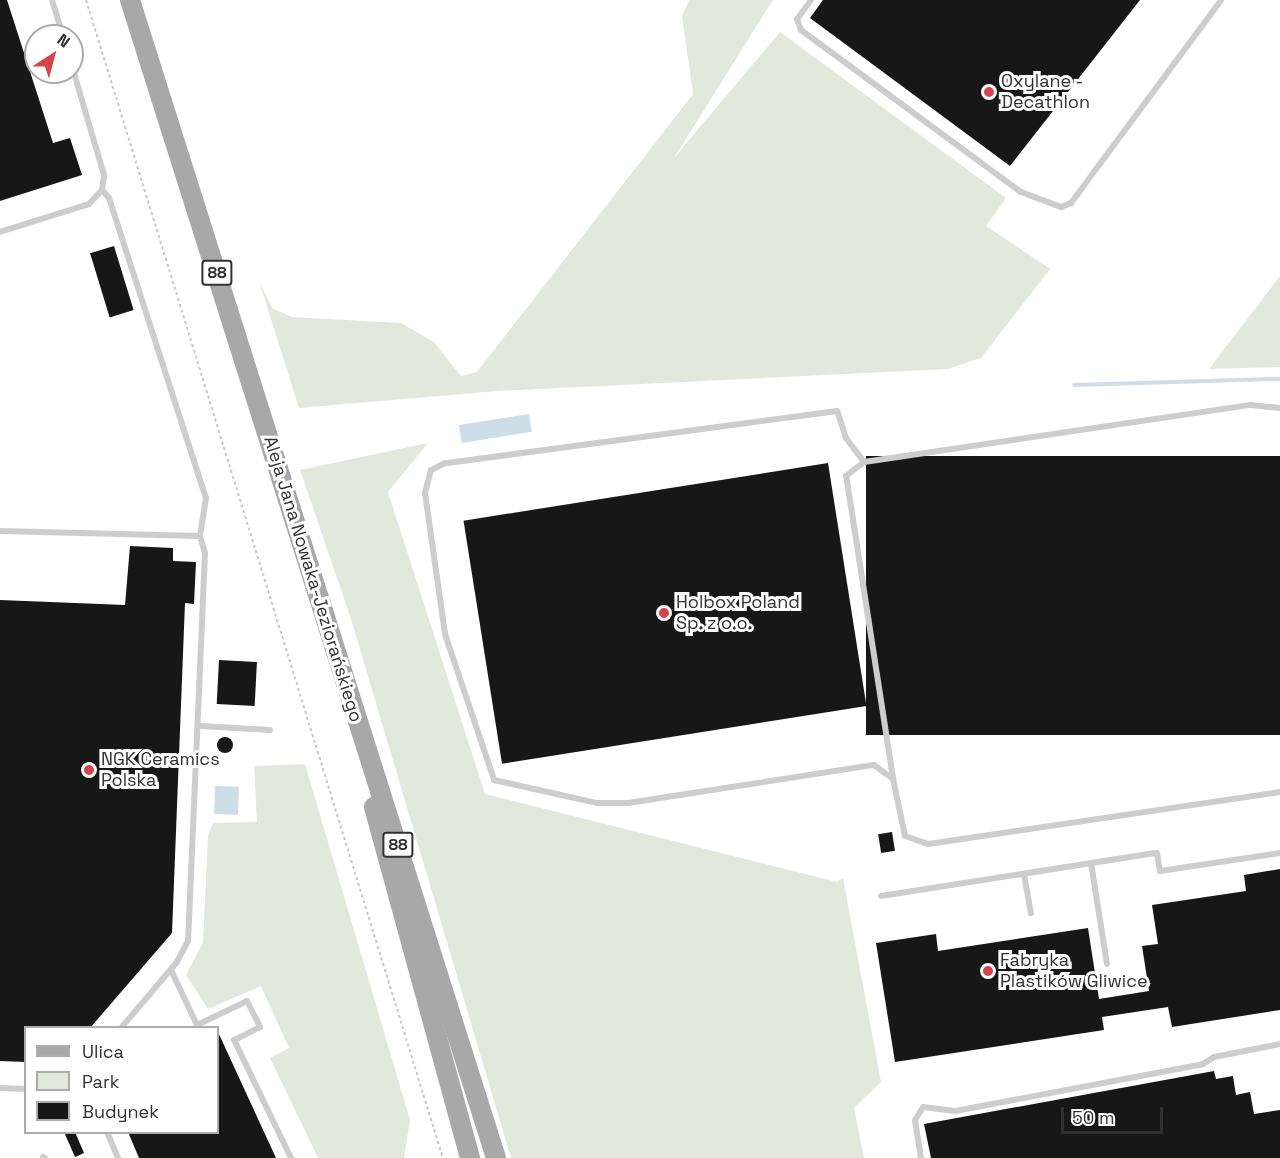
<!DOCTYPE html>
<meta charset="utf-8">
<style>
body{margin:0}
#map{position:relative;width:1280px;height:1158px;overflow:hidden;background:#fff;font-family:"Space Grotesk",sans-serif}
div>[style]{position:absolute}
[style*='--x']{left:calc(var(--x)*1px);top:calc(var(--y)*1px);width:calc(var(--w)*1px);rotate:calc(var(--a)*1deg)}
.green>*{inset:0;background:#e3e8dc}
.water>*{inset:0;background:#cddee9;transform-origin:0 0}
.stream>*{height:4px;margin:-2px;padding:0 2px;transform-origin:2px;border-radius:2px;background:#cddee9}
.building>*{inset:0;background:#171717;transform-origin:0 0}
.round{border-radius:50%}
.path>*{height:2px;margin-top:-1px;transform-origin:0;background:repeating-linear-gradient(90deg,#c7c7c7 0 3px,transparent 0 6px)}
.service>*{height:6px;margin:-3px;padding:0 3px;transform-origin:3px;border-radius:3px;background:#cdcdcd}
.primary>*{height:20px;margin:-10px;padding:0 10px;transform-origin:10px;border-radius:10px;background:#a8a8a8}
.dots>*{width:16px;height:16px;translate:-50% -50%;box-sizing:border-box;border:3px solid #fff;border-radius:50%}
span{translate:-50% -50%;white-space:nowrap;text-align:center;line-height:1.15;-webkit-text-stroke:6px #fff;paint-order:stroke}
.shield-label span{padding:2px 4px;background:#fff;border:2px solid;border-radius:4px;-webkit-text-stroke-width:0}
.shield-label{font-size:16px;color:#303030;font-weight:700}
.poi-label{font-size:18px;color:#303030}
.left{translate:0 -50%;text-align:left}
.street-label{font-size:18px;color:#303030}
.legend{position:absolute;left:24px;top:1026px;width:195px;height:108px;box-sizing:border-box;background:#fff;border:2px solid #acacac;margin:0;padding:8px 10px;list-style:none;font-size:18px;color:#303030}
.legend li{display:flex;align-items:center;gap:12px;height:30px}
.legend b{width:30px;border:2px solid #acacac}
.north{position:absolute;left:24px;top:24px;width:60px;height:60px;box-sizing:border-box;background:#fff;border:2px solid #acacac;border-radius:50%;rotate:36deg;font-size:16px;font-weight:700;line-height:24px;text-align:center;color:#303030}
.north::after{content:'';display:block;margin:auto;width:21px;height:27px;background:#d5444c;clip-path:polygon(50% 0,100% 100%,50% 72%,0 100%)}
.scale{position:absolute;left:1061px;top:1107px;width:102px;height:27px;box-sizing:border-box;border:3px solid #303030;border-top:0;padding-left:8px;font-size:18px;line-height:21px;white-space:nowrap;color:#303030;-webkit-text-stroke:4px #fff;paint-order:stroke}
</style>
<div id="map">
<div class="green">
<i style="clip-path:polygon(689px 0,773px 0,674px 158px,780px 32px,1006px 198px,986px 226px,1050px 269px,981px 358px,948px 369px,497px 391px,299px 408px,259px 281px,272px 308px,292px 317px,401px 323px,434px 342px,461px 376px,477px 372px,693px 94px,682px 16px)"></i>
<i style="clip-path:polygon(1280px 276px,1280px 367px,1209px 369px)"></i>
<i style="clip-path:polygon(428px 443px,388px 492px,485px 794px,837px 882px,843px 878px,881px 1082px,854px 1108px,864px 1158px,511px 1158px,351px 619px,300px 470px)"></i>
<i style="clip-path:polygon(305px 764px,410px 1120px,404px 1158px,318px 1158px,270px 1058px,289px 1048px,261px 986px,208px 1009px,186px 975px,203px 943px,208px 836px,213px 823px,257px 822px,254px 766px)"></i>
</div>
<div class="water">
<i style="left:529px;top:414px;width:18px;height:71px;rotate:81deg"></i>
<i style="left:215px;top:786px;width:24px;height:28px;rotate:2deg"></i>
</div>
<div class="stream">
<i style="--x:1074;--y:385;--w:206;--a:-1.7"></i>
</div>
<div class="building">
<i style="clip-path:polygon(0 0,7px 0,53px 143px,70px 138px,82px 175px,0 201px)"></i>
<i style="clip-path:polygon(823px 0,1140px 0,1010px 166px,810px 18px)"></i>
<i style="left:114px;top:246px;width:67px;height:25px;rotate:73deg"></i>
<i style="left:1280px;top:456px;width:279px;height:414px;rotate:90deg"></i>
<i style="left:828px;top:463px;width:246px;height:369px;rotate:81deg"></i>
<i style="clip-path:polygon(130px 546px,173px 548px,173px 561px,196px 562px,194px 604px,185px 603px,172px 933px,90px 1028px,26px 1028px,26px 1062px,0 1061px,0 600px,125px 605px)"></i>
<i style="left:219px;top:660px;width:38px;height:44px;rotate:3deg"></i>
<i class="round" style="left:217px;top:737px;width:16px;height:16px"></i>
<i style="left:892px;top:832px;width:19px;height:14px;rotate:81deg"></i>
<i style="clip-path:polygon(1280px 869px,1280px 1010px,1172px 1027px,1168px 1007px,1102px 1017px,1104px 1030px,895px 1062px,876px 943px,936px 934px,938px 951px,1088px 928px,1099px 999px,1149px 991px,1142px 946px,1158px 944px,1152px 905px,1246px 891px,1244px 875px)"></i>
<i style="clip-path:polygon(218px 1032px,276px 1158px,139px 1158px,128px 1132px,218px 1132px)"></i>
<i style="clip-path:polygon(1214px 1071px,1216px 1079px,1233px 1076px,1236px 1095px,1250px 1092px,1254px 1114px,1280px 1110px,1280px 1158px,931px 1158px,924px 1124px)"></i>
<i style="clip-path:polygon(64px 1132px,75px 1132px,84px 1153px,75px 1157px)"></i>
</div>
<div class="path">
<i style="--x:86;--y:0;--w:1212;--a:72.87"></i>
</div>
<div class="service">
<i style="--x:52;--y:0;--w:38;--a:73"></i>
<i style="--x:811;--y:0;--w:24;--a:126"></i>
<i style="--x:797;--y:19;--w:12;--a:70"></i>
<i style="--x:801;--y:30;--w:273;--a:36.4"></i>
<i style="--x:1021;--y:192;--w:43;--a:20.6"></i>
<i style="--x:1061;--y:207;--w:11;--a:-22"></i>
<i style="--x:1071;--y:203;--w:252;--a:-53.5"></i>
<i style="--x:102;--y:190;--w:11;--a:49"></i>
<i style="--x:109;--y:198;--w:315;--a:72.1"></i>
<i style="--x:206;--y:498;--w:38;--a:99"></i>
<i style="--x:0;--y:232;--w:93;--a:-17.5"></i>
<i style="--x:89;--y:204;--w:19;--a:-47"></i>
<i style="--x:102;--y:190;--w:15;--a:-82"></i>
<i style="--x:104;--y:175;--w:114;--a:-106.4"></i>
<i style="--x:864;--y:462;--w:30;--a:-127"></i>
<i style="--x:846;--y:438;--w:28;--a:-108"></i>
<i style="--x:837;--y:411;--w:395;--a:172.4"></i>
<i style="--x:445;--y:463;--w:16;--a:153"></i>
<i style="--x:431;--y:470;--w:24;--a:105"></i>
<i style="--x:425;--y:493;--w:142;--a:81.9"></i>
<i style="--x:445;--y:634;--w:154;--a:71.4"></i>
<i style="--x:494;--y:780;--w:106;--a:12.6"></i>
<i style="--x:597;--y:803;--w:31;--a:0"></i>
<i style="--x:628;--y:803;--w:249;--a:-8.8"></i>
<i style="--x:874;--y:765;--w:24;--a:36"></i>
<i style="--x:893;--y:779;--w:58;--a:78.1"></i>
<i style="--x:905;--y:836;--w:24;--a:19"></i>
<i style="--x:928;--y:844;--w:356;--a:-8.4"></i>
<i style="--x:0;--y:531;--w:200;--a:1.4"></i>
<i style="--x:200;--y:536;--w:18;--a:74"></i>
<i style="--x:205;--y:553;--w:388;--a:92.5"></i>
<i style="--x:188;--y:941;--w:24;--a:118"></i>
<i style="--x:177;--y:962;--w:87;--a:130.3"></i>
<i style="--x:201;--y:726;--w:69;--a:3.3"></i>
<i style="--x:893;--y:778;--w:306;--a:-98.8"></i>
<i style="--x:846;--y:476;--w:23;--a:-38"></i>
<i style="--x:864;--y:462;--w:391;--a:-8.4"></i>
<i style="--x:1251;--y:405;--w:29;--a:6"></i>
<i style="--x:1091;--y:863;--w:102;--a:81"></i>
<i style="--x:1024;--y:874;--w:40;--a:80"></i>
<i style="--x:881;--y:896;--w:279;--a:-8.9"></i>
<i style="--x:1157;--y:853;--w:18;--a:81"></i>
<i style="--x:1160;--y:871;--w:121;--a:-8.5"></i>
<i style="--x:171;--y:970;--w:61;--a:64.7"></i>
<i style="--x:197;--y:1025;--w:55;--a:-25.6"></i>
<i style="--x:247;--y:1001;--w:29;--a:63"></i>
<i style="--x:260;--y:1027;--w:29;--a:153"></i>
<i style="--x:234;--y:1040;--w:131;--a:64.2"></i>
<i style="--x:0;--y:1088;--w:26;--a:2"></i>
<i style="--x:107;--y:1132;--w:28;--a:67"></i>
<i style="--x:43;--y:1157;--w:2;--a:27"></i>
<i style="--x:921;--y:1158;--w:38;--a:-99"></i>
<i style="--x:915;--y:1120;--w:15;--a:-58"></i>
<i style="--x:923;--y:1107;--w:32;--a:7"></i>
<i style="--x:955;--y:1111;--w:252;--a:-10.7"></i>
<i style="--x:1203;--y:1064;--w:13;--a:-32"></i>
<i style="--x:1214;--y:1057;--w:67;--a:-11.1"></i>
</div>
<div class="primary">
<i style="--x:130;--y:0;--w:1214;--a:72.46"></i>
<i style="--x:374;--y:807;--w:364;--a:74.7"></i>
</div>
<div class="dots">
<i style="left:989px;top:92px;background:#d5444c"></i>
<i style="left:664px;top:613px;background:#d5444c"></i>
<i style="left:89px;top:770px;background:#d5444c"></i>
<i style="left:988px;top:971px;background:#d5444c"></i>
</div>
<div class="shield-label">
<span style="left:217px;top:273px">88</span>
<span style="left:398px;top:845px">88</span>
</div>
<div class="poi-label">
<span class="left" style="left:1001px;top:92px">Oxylane -<br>Decathlon</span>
<span class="left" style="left:676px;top:613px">Holbox Poland<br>Sp. z o.o.</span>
<span class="left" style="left:101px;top:770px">NGK Ceramics<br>Polska</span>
<span class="left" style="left:1000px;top:971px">Fabryka<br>Plastików Gliwice</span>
</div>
<div class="street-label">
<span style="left:313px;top:579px;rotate:73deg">Aleja Jana Nowaka-Jeziorańskiego</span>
</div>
<ul class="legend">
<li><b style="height:8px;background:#a8a8a8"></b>Ulica</li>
<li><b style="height:16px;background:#e3e8dc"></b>Park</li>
<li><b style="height:16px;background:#171717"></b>Budynek</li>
</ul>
<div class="north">N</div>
<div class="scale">50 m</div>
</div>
